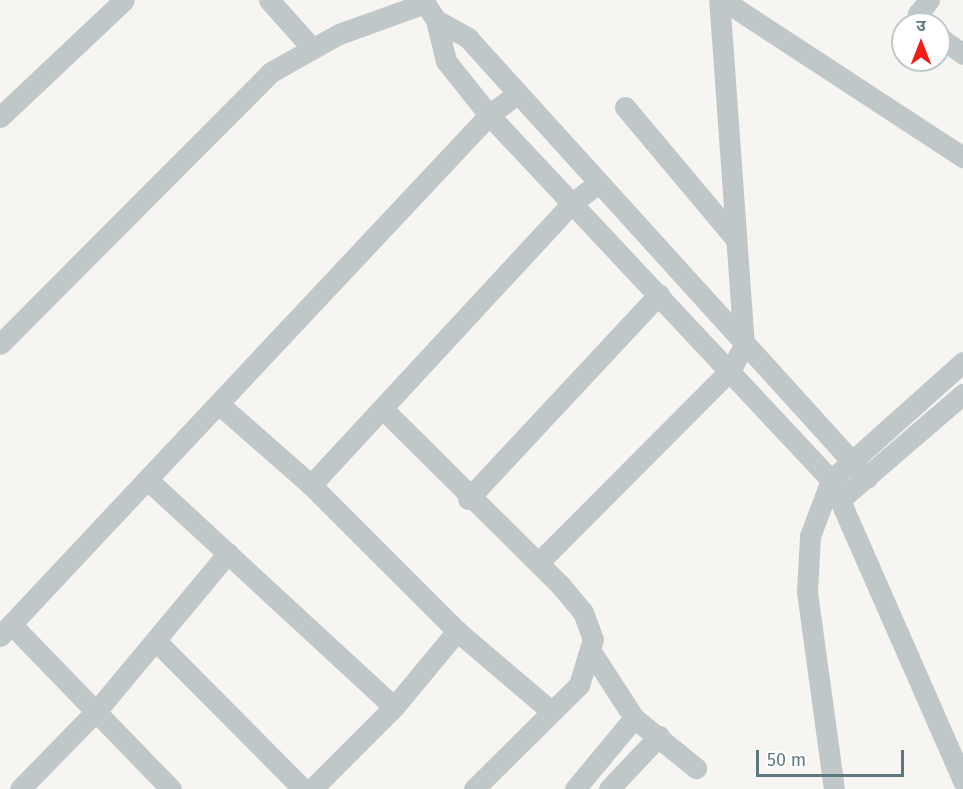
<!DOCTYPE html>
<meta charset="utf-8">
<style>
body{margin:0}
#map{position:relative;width:963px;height:789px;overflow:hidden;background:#f6f5f2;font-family:"Fira Sans","Noto Sans Devanagari",sans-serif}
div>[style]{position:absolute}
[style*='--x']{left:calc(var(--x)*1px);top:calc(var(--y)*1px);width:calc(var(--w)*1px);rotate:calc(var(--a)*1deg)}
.street>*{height:21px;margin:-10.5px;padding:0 10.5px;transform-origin:10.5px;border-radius:10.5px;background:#c0c7c9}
span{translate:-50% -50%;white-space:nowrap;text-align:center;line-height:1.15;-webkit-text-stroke:6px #fff;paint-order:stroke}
.north{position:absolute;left:891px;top:12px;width:60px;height:60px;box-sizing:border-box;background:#fff;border:2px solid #bfc9cc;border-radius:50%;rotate:0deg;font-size:16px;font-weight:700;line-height:24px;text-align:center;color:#5e7880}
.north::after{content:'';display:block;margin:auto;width:21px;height:27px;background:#f21d16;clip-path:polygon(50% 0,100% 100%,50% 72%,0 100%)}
.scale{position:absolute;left:756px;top:750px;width:148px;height:27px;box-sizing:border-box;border:3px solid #5e7880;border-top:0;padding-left:8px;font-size:18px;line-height:21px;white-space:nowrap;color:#5e7880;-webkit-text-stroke:4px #fff;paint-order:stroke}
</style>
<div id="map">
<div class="street">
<i style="--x:269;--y:0;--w:63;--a:48.2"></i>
<i style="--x:423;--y:0;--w:24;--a:57"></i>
<i style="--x:436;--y:20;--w:42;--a:76.3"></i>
<i style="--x:446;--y:61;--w:69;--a:51.5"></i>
<i style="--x:489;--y:115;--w:500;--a:46.86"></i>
<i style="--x:831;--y:480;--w:329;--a:66.3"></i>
<i style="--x:723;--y:0;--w:287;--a:33.2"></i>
<i style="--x:436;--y:20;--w:37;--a:29"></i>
<i style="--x:468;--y:38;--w:594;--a:47.8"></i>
<i style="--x:922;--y:24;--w:11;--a:-112"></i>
<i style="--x:918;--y:14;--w:18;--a:-52"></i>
<i style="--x:939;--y:37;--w:29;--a:35"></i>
<i style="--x:625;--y:107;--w:170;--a:50"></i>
<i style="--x:0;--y:117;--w:170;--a:-43.3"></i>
<i style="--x:0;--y:344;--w:384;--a:-45.1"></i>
<i style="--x:271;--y:72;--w:78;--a:-29.2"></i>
<i style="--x:339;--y:34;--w:91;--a:-19.8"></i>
<i style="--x:221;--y:406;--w:120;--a:41.3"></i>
<i style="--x:311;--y:485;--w:206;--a:45"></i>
<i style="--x:457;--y:631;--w:123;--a:40.4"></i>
<i style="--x:385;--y:411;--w:248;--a:44.8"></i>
<i style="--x:561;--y:586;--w:34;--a:50"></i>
<i style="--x:583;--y:612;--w:29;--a:70"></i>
<i style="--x:593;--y:639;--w:48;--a:106.9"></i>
<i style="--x:579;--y:685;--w:148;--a:135.3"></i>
<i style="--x:149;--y:481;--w:333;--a:42.7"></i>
<i style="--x:311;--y:485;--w:381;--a:-47.2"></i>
<i style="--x:570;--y:205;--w:33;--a:-38"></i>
<i style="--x:842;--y:498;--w:160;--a:-40.7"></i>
<i style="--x:468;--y:499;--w:280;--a:-47"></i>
<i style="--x:539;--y:562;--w:272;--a:-45.1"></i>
<i style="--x:731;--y:369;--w:26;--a:-61"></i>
<i style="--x:744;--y:346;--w:347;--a:-94.1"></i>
<i style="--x:11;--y:624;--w:230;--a:45.9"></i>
<i style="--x:0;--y:636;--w:715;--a:-46.81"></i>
<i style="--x:489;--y:115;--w:31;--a:-37"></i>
<i style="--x:157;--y:642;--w:207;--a:45.2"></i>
<i style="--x:592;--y:653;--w:77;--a:57.1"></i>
<i style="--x:634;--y:718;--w:80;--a:38.9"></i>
<i style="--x:20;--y:789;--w:112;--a:-45.7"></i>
<i style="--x:98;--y:709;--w:203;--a:-50.2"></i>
<i style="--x:312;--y:789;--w:116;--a:-45"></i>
<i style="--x:394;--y:707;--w:99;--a:-50.3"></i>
<i style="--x:575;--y:789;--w:92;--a:-50.3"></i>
<i style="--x:609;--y:789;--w:73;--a:-46.7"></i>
<i style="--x:834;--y:789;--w:199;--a:-97.8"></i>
<i style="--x:807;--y:592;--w:56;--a:-86.9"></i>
<i style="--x:810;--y:536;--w:60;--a:-69.4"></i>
<i style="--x:831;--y:480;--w:177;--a:-41.8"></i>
</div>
<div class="north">उ</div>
<div class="scale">50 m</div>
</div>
